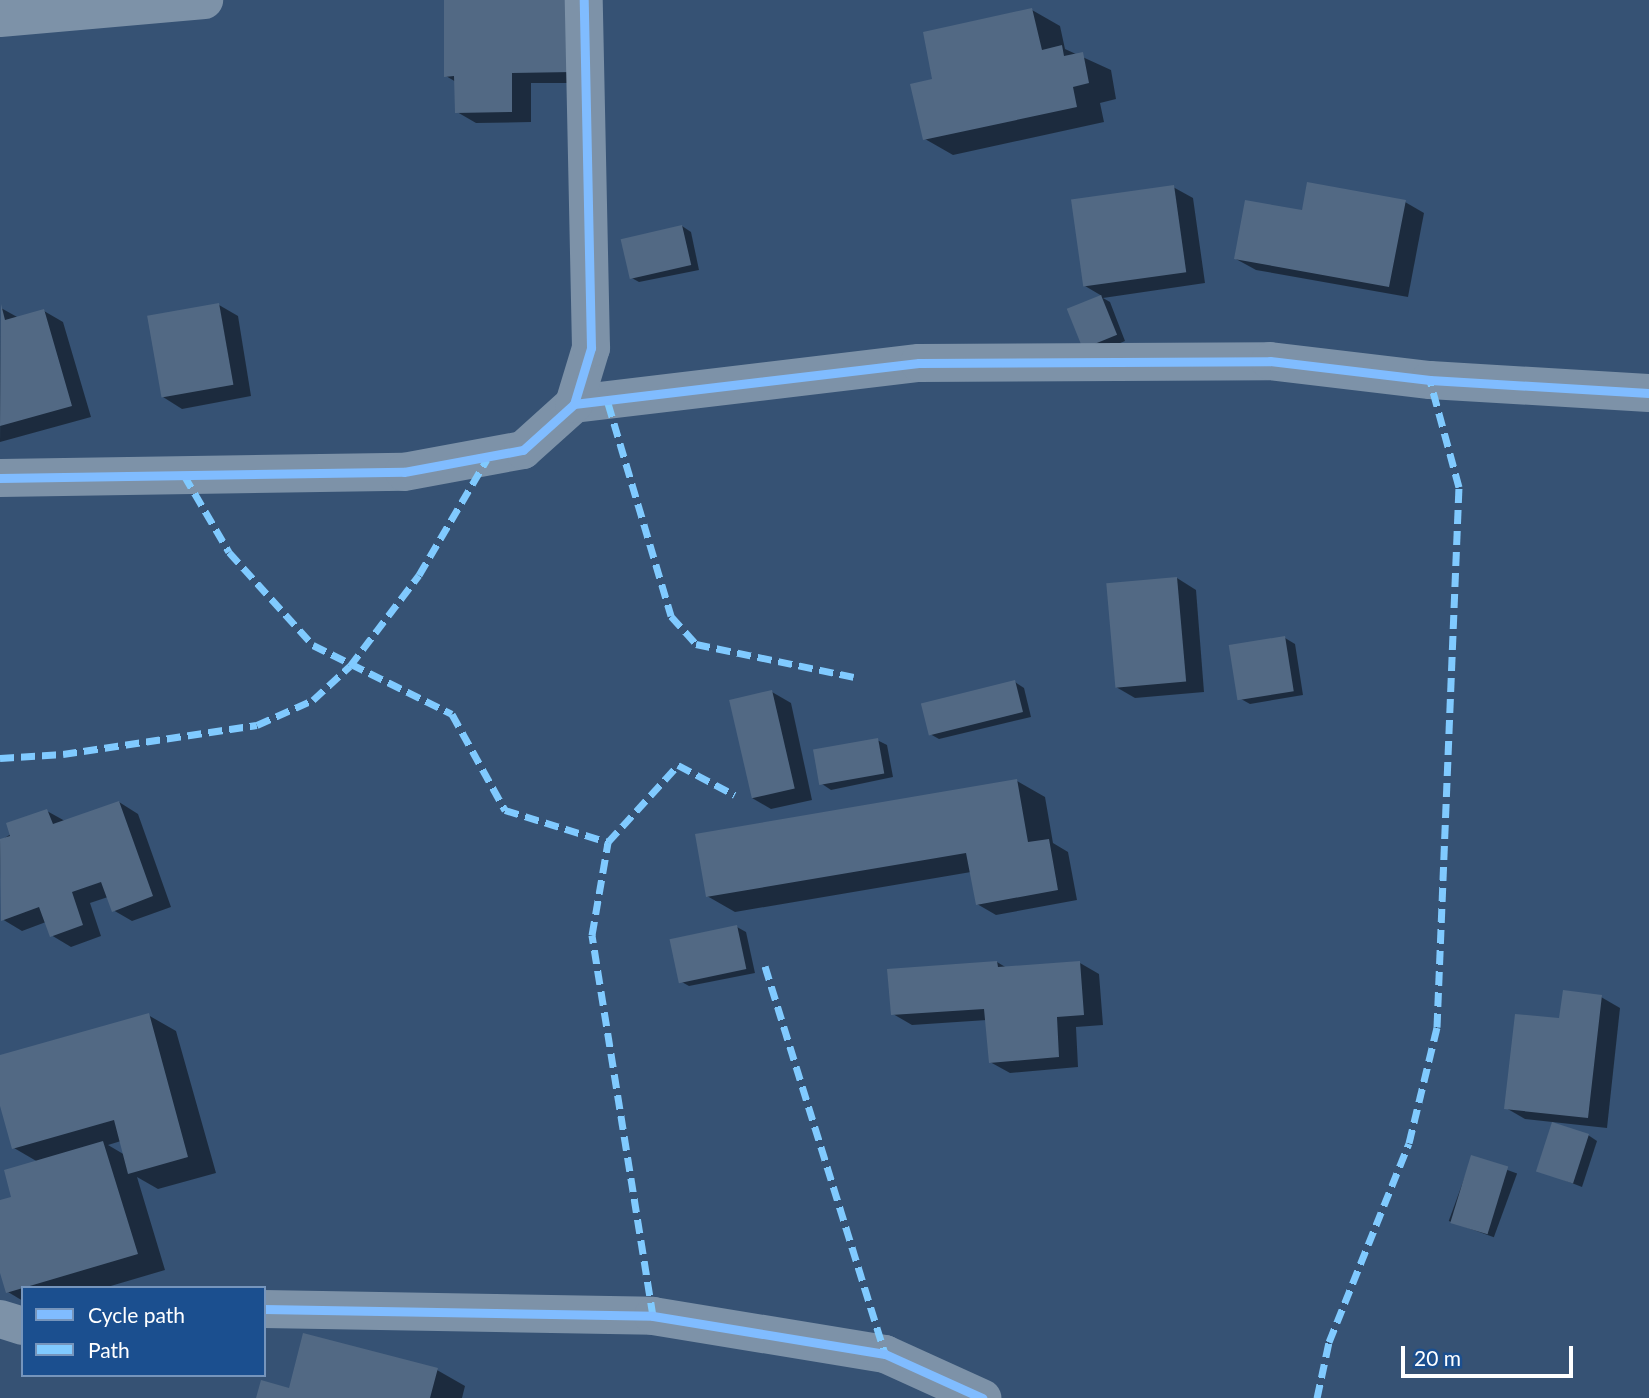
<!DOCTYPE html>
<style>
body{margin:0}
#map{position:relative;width:1649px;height:1398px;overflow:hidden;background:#365274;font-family:Lato,sans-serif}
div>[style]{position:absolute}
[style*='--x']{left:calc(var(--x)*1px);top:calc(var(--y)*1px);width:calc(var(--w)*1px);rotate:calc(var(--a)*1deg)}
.shadow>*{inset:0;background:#0007;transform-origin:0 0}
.building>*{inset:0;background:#526984;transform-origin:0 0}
.street>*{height:38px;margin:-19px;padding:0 19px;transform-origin:19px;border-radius:19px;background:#7d92a8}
.quiet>*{height:7px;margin-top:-3.5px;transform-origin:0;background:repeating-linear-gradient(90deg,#80caff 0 14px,transparent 0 21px)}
.cycleway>*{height:9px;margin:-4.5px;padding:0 4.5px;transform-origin:4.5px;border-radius:4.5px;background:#80bcff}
span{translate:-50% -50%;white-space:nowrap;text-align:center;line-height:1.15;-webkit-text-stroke:5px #1b4f8f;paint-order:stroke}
.legend{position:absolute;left:21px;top:1286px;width:245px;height:91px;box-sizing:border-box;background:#1b4f8f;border:2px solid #7695bc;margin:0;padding:9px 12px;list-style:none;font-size:21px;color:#fff}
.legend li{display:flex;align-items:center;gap:14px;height:35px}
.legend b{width:35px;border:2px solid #7695bc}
.scale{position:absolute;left:1401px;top:1346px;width:172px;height:32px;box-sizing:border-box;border:4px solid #fff;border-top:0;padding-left:9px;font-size:21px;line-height:24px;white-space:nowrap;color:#fff;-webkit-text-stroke:5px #1b4f8f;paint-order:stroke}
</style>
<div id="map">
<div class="shadow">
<i style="clip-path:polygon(445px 0,592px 83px,531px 83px,531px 122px,476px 123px,457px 112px,456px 82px,446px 76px)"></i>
<i style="clip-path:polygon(1032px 10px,1060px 26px,1065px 49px,1111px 70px,1116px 99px,1100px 103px,1104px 122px,953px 155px,925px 139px,934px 80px)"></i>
<i style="clip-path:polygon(1173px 187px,1193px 198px,1205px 283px,1103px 298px,1110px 302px,1125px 341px,1094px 354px,1069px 309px,1102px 296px,1085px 286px)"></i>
<i style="clip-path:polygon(1405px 202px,1424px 213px,1408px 297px,1256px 270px,1236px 259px,1303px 212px)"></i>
<i style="clip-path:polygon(682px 226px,691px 232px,699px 270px,639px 282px,630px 277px)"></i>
<i style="clip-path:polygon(219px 305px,238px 316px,251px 396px,182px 409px,163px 397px)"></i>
<i style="clip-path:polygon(1px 308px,19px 318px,44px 311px,63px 322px,91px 417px,0 442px)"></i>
<i style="clip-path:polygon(1177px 578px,1196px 590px,1204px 692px,1135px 698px,1116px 687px)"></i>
<i style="clip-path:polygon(1285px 638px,1295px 644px,1303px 695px,1250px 704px,1241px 699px)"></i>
<i style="clip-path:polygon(1015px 682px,1024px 688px,1031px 717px,939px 739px,930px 734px)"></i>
<i style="clip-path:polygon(772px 692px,791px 703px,812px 800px,771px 809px,752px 798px)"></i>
<i style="clip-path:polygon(877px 740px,887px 745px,893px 777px,831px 790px,822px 784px)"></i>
<i style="clip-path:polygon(1017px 781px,1045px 797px,1053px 843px,1068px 852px,1077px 900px,996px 915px,977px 904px,971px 872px,735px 912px,707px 896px)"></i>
<i style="clip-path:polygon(119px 802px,138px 814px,171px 907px,132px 921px,113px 910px,108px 897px,90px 903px,101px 936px,71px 947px,51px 935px,46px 922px,22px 931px,2px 919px,0 841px,47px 811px,65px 821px)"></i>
<i style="clip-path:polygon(737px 927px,746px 932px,755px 973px,689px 986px,680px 981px)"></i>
<i style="clip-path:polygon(997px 962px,1007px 968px,1080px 963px,1099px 974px,1103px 1025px,1076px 1027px,1078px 1067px,1010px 1073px,990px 1062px,987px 1020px,912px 1025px,893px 1014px)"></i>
<i style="clip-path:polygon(1601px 997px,1620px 1008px,1607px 1128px,1525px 1119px,1506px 1108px,1560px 1020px)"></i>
<i style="clip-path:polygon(evenodd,148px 1015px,176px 1031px,216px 1173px,158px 1189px,137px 1177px,165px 1270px,104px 1288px,23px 1288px,23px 1301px,8px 1292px,0 1267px,0 1202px,14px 1198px,38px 1162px,14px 1148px,0 1100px,0 1057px,148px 1015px,121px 1141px,125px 1155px,108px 1145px,121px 1141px)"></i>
<i style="clip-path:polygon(1588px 1135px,1597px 1141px,1582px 1187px,1538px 1170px)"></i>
<i style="left:1472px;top:1157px;width:48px;height:68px;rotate:20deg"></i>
<i style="clip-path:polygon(437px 1370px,465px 1386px,462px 1398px,258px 1398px)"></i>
</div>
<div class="building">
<i style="clip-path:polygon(444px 0,573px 0,573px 72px,512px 73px,512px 112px,455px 113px,454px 76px,444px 77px)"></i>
<i style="clip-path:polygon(1032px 8px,1042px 50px,1062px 45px,1064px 56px,1083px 52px,1089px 83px,1073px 87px,1077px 107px,923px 140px,910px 84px,932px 79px,923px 32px)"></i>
<i style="clip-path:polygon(1307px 182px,1406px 200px,1389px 287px,1234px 259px,1245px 200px,1302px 210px)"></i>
<i style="left:1174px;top:185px;width:88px;height:104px;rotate:82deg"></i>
<i style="left:682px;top:225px;width:41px;height:63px;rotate:77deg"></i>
<i style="left:1101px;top:295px;width:43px;height:37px;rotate:68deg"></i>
<i style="left:219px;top:303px;width:83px;height:73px;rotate:80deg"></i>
<i style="clip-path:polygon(1px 304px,5px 320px,44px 309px,72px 406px,0 426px)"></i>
<i style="left:1177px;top:577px;width:105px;height:71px;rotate:85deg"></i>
<i style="left:1285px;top:636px;width:56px;height:57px;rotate:81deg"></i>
<i style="left:1015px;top:680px;width:33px;height:97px;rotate:76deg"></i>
<i style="left:772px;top:690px;width:101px;height:44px;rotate:77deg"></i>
<i style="left:878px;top:738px;width:36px;height:66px;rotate:80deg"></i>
<i style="clip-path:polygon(1017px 779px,1028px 842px,1049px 839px,1058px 890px,976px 905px,966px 853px,706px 897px,695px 834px)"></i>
<i style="clip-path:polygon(119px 801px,153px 896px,112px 912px,101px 882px,72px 892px,83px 925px,50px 937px,39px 907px,1px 921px,0 839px,10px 836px,6px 823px,47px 809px,53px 824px)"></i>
<i style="left:737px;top:925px;width:45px;height:69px;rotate:78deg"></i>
<i style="clip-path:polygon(997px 961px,998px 967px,1080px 961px,1084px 1015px,1057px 1017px,1059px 1057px,989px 1063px,984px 1009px,891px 1015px,887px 969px)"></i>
<i style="clip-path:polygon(1563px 990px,1602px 995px,1588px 1118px,1504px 1109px,1515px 1014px,1559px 1018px)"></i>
<i style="clip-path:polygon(149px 1013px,188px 1157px,128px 1174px,114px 1120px,12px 1149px,0 1106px,0 1055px)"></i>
<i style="left:1552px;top:1122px;width:39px;height:52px;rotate:18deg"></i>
<i style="clip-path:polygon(103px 1141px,138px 1254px,6px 1293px,0 1273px,0 1200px,11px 1197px,4px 1170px)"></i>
<i style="left:1471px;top:1155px;width:39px;height:71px;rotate:17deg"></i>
<i style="clip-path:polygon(303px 1333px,438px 1368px,430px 1398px,256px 1398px,261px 1380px,289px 1388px)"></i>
</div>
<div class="street">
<i style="--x:0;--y:18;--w:205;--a:-5"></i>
<i style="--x:574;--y:404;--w:347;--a:-6.8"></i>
<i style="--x:919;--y:363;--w:351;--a:-0.3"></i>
<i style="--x:1270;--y:361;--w:161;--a:6.8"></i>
<i style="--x:1430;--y:380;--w:219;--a:3.4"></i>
<i style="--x:0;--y:478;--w:404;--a:-0.9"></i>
<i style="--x:404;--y:472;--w:121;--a:-10.5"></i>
<i style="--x:523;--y:450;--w:69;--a:-42"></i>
<i style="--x:574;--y:404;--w:59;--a:-73.1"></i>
<i style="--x:591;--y:348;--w:348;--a:-91.2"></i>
<i style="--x:264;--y:1309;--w:389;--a:1"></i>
<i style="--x:653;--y:1316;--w:235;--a:9.3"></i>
<i style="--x:885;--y:1354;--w:107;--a:24.4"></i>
<i style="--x:0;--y:1319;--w:24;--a:17"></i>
</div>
<div class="quiet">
<i style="--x:608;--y:403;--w:222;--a:73.5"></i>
<i style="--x:671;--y:616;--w:38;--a:48"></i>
<i style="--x:696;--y:644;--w:161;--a:11.8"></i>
<i style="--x:184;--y:475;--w:89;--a:59.7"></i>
<i style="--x:229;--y:552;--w:125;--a:47.9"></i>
<i style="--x:313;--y:645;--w:155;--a:26.4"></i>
<i style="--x:452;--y:714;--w:110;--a:61.1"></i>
<i style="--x:505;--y:810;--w:108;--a:17.3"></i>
<i style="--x:0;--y:758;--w:63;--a:-3.6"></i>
<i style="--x:63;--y:754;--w:196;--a:-8.5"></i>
<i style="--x:257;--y:725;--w:61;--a:-24.1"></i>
<i style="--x:313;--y:700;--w:50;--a:-42.6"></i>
<i style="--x:350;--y:666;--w:114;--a:-52.8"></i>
<i style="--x:419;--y:575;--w:134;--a:-59.6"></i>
<i style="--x:765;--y:966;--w:406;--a:72.8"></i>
<i style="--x:653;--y:1316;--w:386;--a:-99.1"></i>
<i style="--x:592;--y:935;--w:94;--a:-80.2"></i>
<i style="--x:608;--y:842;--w:104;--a:-47.7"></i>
<i style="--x:678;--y:765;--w:64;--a:27.8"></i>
<i style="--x:1317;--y:1398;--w:57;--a:-77.9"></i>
<i style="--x:1329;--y:1342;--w:214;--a:-68.1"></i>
<i style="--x:1409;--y:1143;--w:119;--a:-76.4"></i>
<i style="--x:1437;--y:1027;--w:540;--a:-87.67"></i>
<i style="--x:1459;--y:487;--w:111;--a:-105.2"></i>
</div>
<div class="cycleway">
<i style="--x:574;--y:404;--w:347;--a:-6.8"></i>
<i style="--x:919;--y:363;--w:351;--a:-0.3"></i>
<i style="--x:1270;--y:361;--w:161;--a:6.8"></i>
<i style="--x:1430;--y:380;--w:219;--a:3.4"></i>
<i style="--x:0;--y:478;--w:404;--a:-0.9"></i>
<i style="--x:404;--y:472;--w:121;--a:-10.5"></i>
<i style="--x:523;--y:450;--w:69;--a:-42"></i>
<i style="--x:574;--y:404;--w:59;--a:-73.1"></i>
<i style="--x:591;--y:348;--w:348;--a:-91.2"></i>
<i style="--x:264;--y:1309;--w:389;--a:1"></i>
<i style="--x:653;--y:1316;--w:235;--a:9.3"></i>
<i style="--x:885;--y:1354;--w:107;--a:24.4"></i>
</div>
<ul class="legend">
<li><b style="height:9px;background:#80bcff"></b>Cycle path</li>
<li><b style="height:9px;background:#80caff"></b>Path</li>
</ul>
<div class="scale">20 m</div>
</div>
